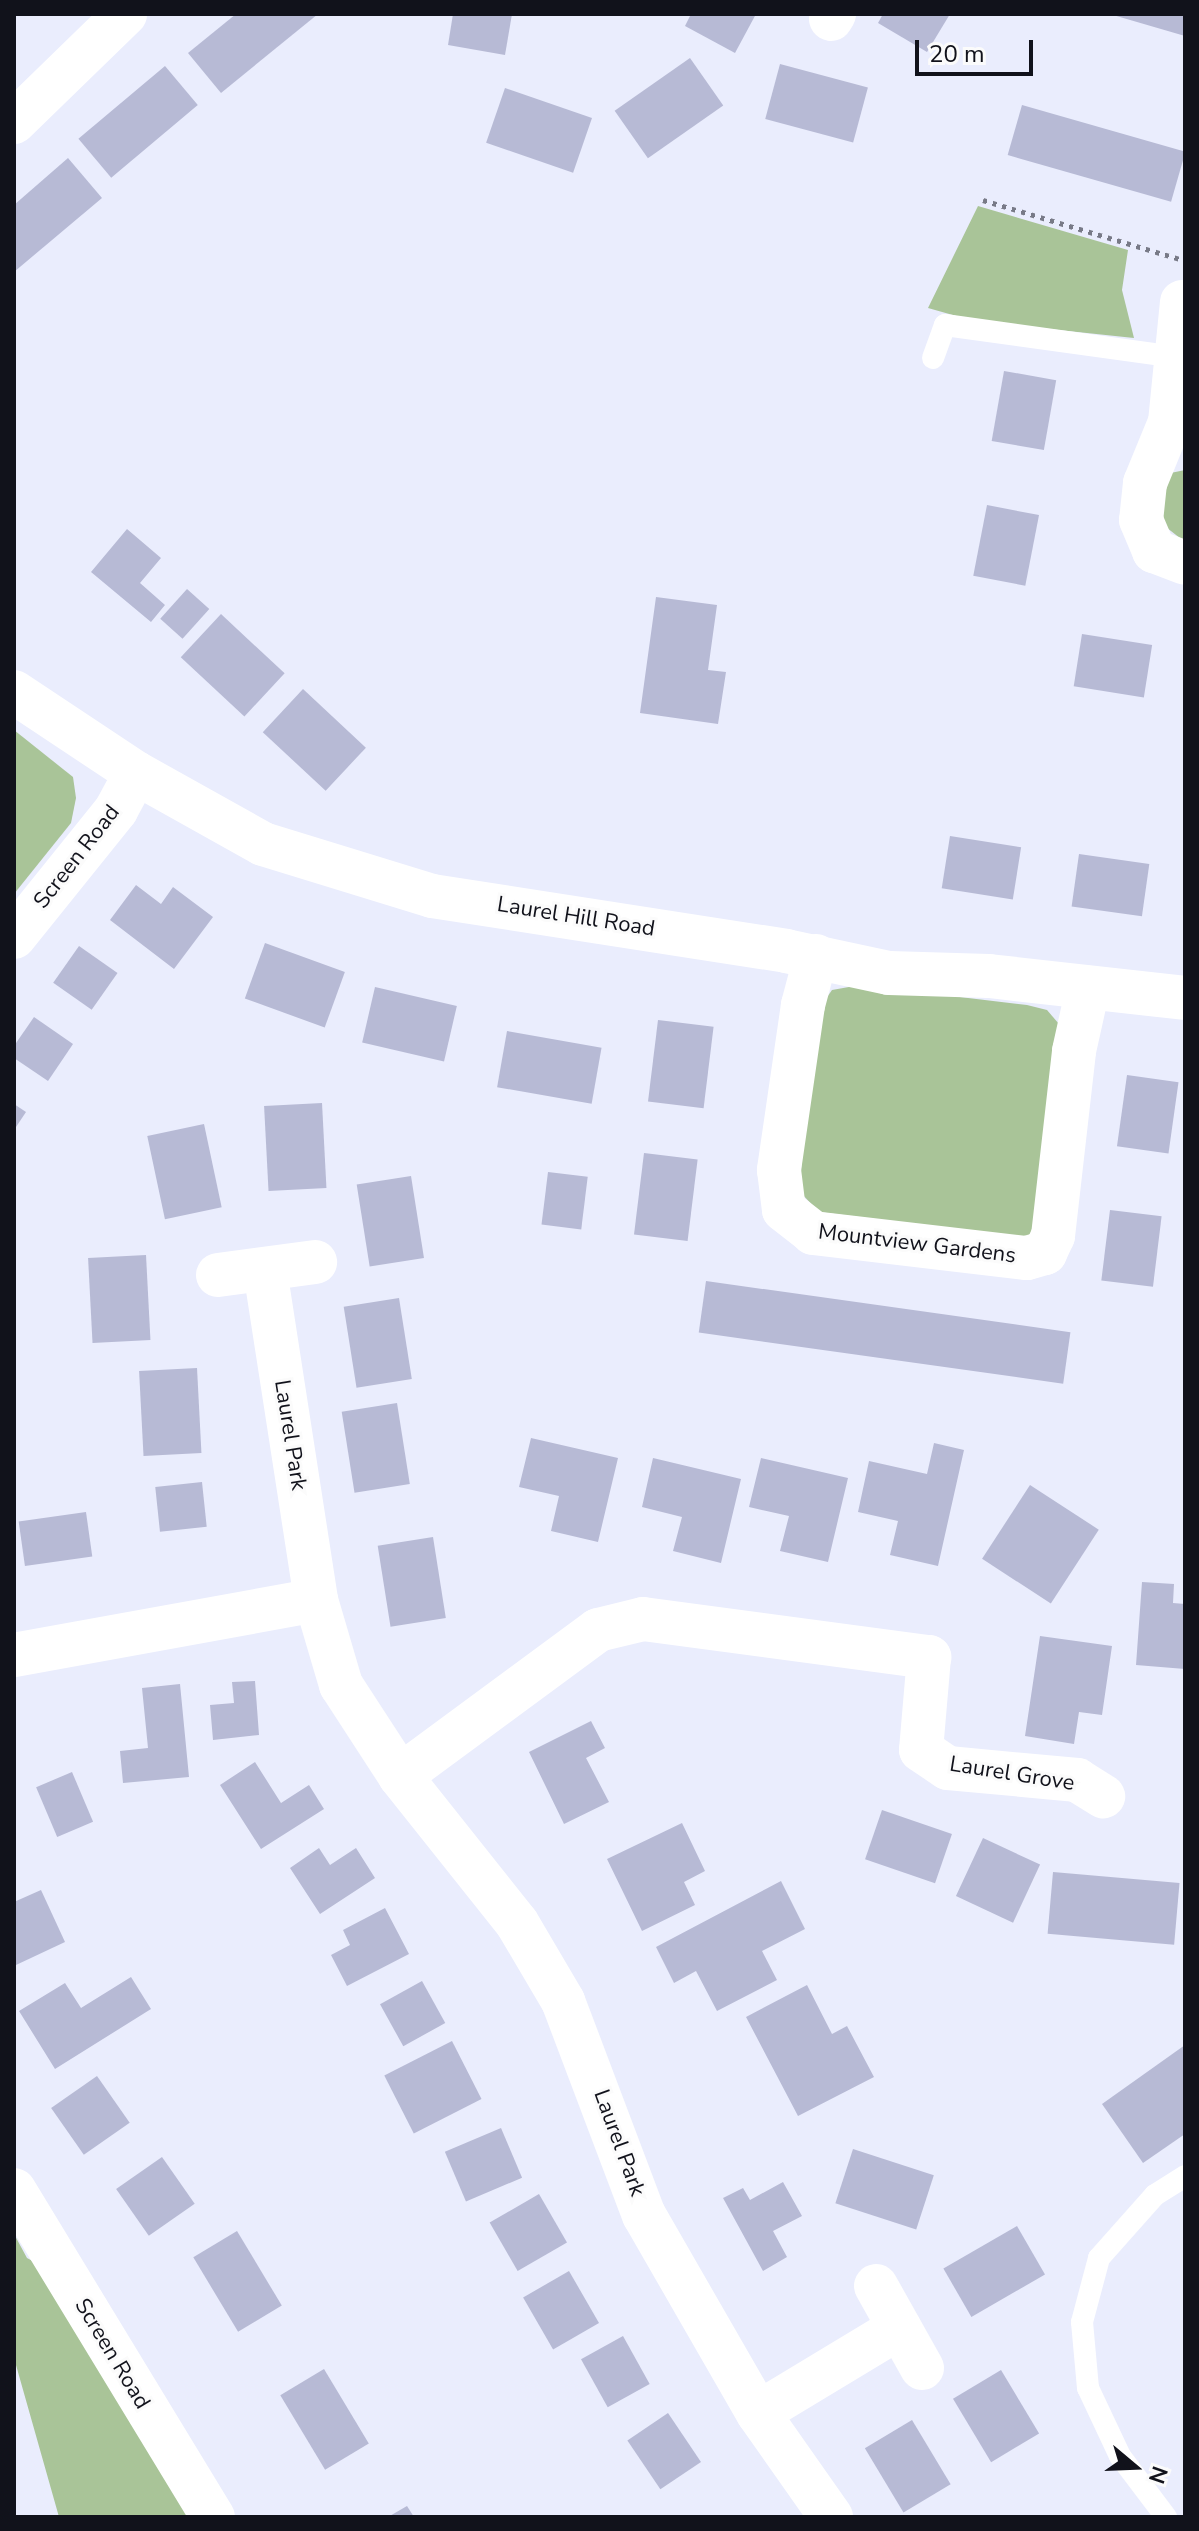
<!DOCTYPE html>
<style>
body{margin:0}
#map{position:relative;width:1199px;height:2531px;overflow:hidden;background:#eaedfd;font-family:"Nunito Sans",sans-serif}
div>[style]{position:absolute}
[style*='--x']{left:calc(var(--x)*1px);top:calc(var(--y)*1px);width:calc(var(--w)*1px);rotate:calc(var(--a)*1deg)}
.green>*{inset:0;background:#a9c498}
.building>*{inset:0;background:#b7bad5;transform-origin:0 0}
.path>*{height:5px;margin-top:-2.5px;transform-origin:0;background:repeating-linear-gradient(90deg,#787a87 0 4px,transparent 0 10px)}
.lane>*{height:22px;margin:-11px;padding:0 11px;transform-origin:11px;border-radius:11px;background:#fff}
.street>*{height:44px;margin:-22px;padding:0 22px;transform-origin:22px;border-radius:22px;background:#fff}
span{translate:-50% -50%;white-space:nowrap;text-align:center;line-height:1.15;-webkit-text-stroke:6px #fbfbfb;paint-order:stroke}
.street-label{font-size:22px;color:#11121b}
.frame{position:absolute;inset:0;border:16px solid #11121b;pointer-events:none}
.north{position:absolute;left:1095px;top:2427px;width:80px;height:80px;-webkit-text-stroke:6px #fbfbfb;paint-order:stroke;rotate:109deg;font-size:22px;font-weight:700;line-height:32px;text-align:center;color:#11121b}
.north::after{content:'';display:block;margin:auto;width:28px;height:36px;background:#11121b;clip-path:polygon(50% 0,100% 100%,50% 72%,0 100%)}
.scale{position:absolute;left:915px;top:40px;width:118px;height:36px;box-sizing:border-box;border:4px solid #11121b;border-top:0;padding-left:10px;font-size:24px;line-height:28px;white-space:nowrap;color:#11121b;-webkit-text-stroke:6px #fbfbfb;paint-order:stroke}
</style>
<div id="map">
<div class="green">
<i style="clip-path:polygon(978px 206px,1128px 250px,1122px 290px,1134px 338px,974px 321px,928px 308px)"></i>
<i style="clip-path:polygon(1185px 470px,1185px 542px,1162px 524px,1161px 475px)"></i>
<i style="clip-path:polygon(14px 730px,73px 777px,76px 798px,71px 823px,14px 894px)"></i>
<i style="clip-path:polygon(860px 985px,1027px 1005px,1047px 1010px,1059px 1024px,1043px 1220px,1027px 1238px,819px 1212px,799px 1191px,816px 1013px,832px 990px)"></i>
<i style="clip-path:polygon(14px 2234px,27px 2258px,40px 2265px,191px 2517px,59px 2517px,14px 2358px)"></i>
</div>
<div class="building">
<i style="clip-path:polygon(236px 14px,318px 14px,221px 93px,188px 53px)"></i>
<i style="clip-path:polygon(453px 14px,512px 14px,505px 55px,448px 45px)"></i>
<i style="clip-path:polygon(691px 14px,756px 14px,735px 53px,685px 26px)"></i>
<i style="clip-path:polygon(883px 14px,950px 14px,927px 52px,878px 23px)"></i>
<i style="clip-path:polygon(1114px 14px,1185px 14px,1185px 36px,1113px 15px)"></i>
<i style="left:690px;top:58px;width:58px;height:92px;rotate:55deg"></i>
<i style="left:780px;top:64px;width:91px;height:57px;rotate:15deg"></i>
<i style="left:165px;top:66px;width:51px;height:113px;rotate:50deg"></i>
<i style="left:505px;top:88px;width:92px;height:58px;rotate:19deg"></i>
<i style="left:1022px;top:105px;width:170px;height:52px;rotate:16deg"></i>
<i style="clip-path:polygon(68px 158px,102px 198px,14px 272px,14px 205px)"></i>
<i style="left:1004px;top:371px;width:53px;height:71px;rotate:10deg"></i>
<i style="left:987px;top:505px;width:53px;height:72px;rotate:11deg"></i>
<i style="clip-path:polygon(127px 529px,161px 558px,140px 583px,165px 605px,151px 622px,91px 572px)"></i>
<i style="left:187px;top:589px;width:30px;height:40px;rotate:42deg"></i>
<i style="clip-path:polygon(656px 597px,717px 605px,708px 670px,726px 672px,718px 724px,640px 713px)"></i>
<i style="left:221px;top:614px;width:87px;height:59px;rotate:43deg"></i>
<i style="left:1082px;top:634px;width:71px;height:53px;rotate:9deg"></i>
<i style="left:303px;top:689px;width:86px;height:59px;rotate:43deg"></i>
<i style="left:950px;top:836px;width:72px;height:53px;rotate:9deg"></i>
<i style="left:1079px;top:854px;width:71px;height:53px;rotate:8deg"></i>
<i style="clip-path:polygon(136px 885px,161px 904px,173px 887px,213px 917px,174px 969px,110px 920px)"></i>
<i style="left:265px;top:943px;width:85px;height:59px;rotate:20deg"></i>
<i style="left:79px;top:946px;width:47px;height:45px;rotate:35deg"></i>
<i style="left:375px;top:987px;width:84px;height:57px;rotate:13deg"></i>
<i style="clip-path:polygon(34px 1017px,73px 1044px,48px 1081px,14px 1058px,14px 1046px)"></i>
<i style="left:658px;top:1020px;width:56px;height:82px;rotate:7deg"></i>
<i style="left:507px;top:1031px;width:96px;height:57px;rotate:10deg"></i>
<i style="left:1127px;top:1075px;width:52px;height:72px;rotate:8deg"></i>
<i style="left:322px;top:1103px;width:85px;height:58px;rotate:87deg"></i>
<i style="clip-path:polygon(14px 1104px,26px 1112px,14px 1130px)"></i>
<i style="left:204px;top:1124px;width:85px;height:58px;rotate:78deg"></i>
<i style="left:644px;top:1153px;width:54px;height:82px;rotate:7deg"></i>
<i style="left:548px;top:1172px;width:40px;height:53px;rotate:7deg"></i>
<i style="left:411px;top:1176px;width:83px;height:55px;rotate:81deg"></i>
<i style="left:1110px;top:1210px;width:52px;height:71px;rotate:7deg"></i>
<i style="left:146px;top:1255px;width:85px;height:58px;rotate:87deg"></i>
<i style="left:706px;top:1281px;width:368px;height:52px;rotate:8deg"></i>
<i style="left:399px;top:1298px;width:82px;height:56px;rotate:81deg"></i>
<i style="left:197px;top:1368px;width:85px;height:58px;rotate:87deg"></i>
<i style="left:397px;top:1403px;width:82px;height:56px;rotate:81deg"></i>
<i style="clip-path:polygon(531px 1438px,618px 1458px,598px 1542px,551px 1531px,559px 1496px,519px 1487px)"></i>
<i style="clip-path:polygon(934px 1443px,964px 1450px,938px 1566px,890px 1555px,898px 1521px,858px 1512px,869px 1461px,927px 1474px)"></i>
<i style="clip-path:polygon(653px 1458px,741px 1479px,721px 1563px,673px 1551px,682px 1517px,642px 1507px)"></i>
<i style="clip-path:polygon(761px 1458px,848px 1478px,828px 1562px,780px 1551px,789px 1516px,749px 1507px)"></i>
<i style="left:202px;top:1482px;width:45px;height:47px;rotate:84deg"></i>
<i style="left:1030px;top:1485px;width:82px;height:88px;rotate:33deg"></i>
<i style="left:86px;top:1512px;width:45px;height:68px;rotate:82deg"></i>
<i style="left:433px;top:1537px;width:82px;height:56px;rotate:81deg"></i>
<i style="clip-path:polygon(1142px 1582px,1174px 1584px,1173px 1603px,1185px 1604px,1185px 1669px,1136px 1665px)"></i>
<i style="clip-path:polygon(1040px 1636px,1112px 1646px,1102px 1715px,1079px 1712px,1074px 1744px,1025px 1736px)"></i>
<i style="clip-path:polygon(255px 1681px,259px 1735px,213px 1740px,210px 1705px,234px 1703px,232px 1682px)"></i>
<i style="clip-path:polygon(180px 1684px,189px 1777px,123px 1783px,120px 1751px,148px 1748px,142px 1688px)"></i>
<i style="clip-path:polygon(591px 1721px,605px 1748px,586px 1758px,609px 1802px,564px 1824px,529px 1752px)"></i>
<i style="clip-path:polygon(255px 1762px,281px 1803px,309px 1785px,324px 1809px,261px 1849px,220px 1785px)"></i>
<i style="left:72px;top:1772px;width:54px;height:39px;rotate:67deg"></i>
<i style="left:882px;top:1810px;width:74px;height:52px;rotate:19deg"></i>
<i style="clip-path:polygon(682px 1823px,705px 1871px,684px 1882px,695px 1905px,642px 1931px,607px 1859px)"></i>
<i style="left:983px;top:1838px;width:63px;height:64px;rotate:25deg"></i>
<i style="clip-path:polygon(319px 1848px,330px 1865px,356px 1848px,375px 1878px,320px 1914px,290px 1868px)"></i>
<i style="left:1053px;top:1872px;width:127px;height:62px;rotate:5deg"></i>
<i style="clip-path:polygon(781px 1881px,805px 1929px,762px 1951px,777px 1980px,717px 2011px,696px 1971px,674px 1983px,656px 1947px)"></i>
<i style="clip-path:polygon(41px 1890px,65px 1942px,16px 1965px,14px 1902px)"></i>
<i style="clip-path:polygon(385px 1908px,409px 1954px,347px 1986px,331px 1955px,350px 1945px,343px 1930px)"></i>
<i style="clip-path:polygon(131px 1977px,151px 2009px,55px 2069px,19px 2011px,65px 1983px,81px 2008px)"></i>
<i style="left:422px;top:1981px;width:48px;height:48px;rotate:61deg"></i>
<i style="clip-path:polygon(807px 1985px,832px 2034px,847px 2026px,874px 2077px,798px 2116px,746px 2017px)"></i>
<i style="left:452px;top:2041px;width:65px;height:76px;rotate:63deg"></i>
<i style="clip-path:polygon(1185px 2045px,1185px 2134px,1143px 2163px,1102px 2104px)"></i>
<i style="left:97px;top:2076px;width:57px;height:56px;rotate:55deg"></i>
<i style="left:501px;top:2128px;width:54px;height:61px;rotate:67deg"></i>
<i style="left:853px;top:2149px;width:85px;height:57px;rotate:18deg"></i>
<i style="left:162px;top:2157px;width:57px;height:56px;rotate:55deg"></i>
<i style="clip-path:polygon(783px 2182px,802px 2216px,773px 2231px,787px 2257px,763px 2271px,723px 2198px,743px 2188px,750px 2200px)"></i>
<i style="left:539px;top:2194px;width:56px;height:57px;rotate:60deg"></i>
<i style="left:1017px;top:2226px;width:56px;height:85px;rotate:60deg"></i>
<i style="left:237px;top:2231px;width:87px;height:51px;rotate:59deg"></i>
<i style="left:569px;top:2271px;width:60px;height:53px;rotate:60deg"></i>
<i style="left:623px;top:2336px;width:55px;height:48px;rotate:61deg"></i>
<i style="left:324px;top:2369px;width:87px;height:51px;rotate:59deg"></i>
<i style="left:1001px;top:2370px;width:74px;height:56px;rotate:59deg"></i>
<i style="left:668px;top:2413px;width:59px;height:49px;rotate:56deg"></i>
<i style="left:912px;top:2420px;width:75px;height:55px;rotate:59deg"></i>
<i style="clip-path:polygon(407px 2506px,414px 2517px,388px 2517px)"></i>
</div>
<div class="path">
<i style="--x:983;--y:200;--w:206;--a:16.7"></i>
</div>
<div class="lane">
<i style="--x:933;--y:358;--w:35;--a:-70"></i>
<i style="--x:945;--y:325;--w:234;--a:7.9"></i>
<i style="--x:1166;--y:2517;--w:76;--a:-127"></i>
<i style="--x:1120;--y:2456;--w:75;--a:-115.2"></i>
<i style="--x:1088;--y:2388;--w:66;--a:-95.2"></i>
<i style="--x:1082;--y:2322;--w:66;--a:-75.1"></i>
<i style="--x:1099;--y:2258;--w:84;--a:-48.4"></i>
<i style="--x:1155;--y:2195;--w:36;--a:-32"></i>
</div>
<div class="street">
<i style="--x:831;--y:19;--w:6;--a:-59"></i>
<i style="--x:14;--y:122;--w:155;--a:-44.2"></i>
<i style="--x:1182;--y:302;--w:121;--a:95.7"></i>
<i style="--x:1170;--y:422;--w:66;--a:112.3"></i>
<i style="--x:1145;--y:483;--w:37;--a:96"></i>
<i style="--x:1141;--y:520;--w:34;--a:67"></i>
<i style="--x:1154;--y:551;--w:33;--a:21"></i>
<i style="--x:14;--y:692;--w:146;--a:33.6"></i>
<i style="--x:136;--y:773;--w:145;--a:29.2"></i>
<i style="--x:263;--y:844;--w:177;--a:17.1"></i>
<i style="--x:432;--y:896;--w:358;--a:8.8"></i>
<i style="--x:786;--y:951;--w:105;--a:12.1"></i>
<i style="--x:889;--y:973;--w:100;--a:1.7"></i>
<i style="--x:989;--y:976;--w:197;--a:6.4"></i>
<i style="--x:14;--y:937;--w:163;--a:-51.2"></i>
<i style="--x:116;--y:810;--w:42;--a:-61.6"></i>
<i style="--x:816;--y:956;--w:51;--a:104.9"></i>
<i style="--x:803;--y:1005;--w:167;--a:98.3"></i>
<i style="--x:779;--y:1170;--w:40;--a:82.9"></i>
<i style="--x:784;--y:1210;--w:37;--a:38"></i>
<i style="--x:813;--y:1233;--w:215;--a:6.7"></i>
<i style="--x:1027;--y:1258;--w:19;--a:-16"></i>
<i style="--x:1045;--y:1253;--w:19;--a:-65"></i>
<i style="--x:1053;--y:1236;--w:186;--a:-83.5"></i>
<i style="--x:1074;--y:1051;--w:65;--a:-77.5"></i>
<i style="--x:265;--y:1270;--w:334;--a:81.2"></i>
<i style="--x:316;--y:1600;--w:89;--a:73.6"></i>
<i style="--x:341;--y:1685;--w:108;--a:57"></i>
<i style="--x:400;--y:1776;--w:188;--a:51.5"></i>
<i style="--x:517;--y:1923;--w:91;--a:59.5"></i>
<i style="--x:563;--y:2001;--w:229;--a:69.3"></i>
<i style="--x:644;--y:2215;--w:228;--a:60.1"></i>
<i style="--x:758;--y:2413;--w:127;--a:54.9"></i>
<i style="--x:218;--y:1275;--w:98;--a:-7.6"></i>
<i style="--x:14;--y:1655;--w:307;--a:-10.3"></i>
<i style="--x:400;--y:1776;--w:246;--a:-36.4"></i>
<i style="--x:598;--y:1630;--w:46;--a:-13.7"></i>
<i style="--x:643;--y:1619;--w:289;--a:7.6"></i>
<i style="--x:929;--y:1657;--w:93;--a:94.9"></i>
<i style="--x:921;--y:1750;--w:32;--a:34"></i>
<i style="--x:948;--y:1768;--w:130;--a:5.3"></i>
<i style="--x:1077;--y:1780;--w:31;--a:32"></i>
<i style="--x:14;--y:2190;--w:383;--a:58.7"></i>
<i style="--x:876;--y:2286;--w:94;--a:60.7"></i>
<i style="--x:758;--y:2413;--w:165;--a:-31.1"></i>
</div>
<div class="street-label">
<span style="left:77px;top:857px;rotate:-52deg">Screen Road</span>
<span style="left:576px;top:917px;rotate:9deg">Laurel Hill Road</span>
<span style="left:917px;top:1244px;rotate:7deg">Mountview Gardens</span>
<span style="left:290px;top:1435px;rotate:81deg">Laurel Park</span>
<span style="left:1012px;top:1774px;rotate:9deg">Laurel Grove</span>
<span style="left:619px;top:2143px;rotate:70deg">Laurel Park</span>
<span style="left:112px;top:2354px;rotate:59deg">Screen Road</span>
</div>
<div class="frame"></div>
<div class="north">N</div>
<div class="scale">20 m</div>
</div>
